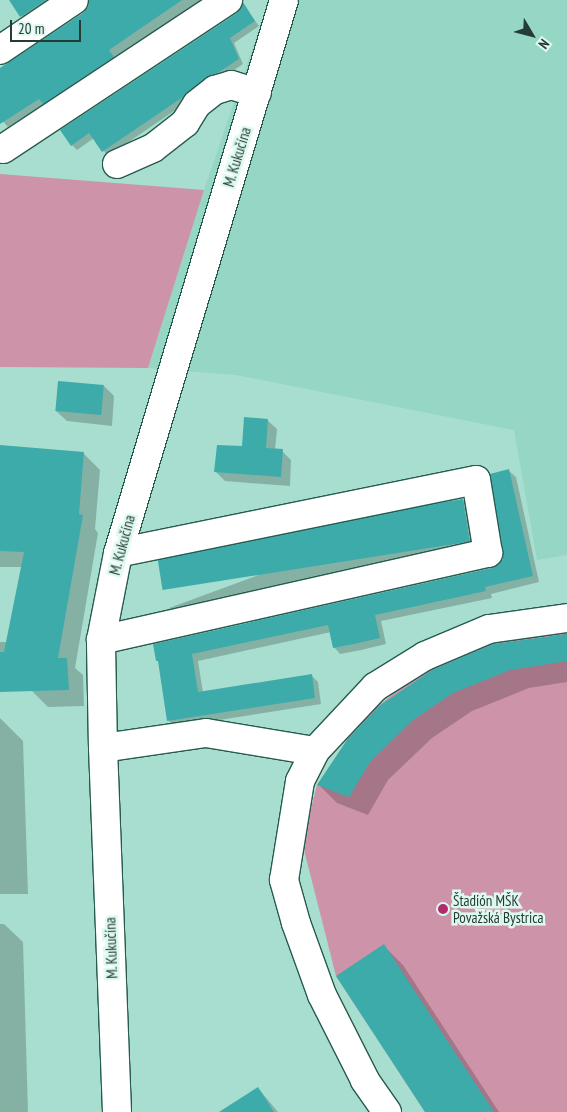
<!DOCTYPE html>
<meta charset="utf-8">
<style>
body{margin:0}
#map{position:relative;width:567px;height:1112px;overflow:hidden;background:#a7decf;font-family:"PT Sans Narrow",sans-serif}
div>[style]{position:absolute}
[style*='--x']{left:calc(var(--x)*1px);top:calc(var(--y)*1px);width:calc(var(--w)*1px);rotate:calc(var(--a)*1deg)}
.built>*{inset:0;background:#95d6c4}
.green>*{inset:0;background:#cd94a9}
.shadow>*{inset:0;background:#0003}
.building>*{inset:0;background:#3eabab;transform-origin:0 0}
.roads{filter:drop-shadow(1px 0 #265b4e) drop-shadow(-1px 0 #265b4e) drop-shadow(0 1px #265b4e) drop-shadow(0 -1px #265b4e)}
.minor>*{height:28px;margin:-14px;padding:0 14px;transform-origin:14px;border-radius:14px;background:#fff}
.dots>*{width:14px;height:14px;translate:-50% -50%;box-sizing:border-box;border:2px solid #def9f0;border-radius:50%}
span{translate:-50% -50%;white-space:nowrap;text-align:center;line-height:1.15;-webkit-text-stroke:5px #def9f0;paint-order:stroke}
.street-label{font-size:15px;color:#253b35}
.poi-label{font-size:15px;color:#253b35}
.left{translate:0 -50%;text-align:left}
.north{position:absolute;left:507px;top:10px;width:50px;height:50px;-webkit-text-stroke:4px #def9f0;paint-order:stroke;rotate:127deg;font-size:14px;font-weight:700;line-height:20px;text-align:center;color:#253b35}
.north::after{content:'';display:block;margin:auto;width:18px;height:22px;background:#253b35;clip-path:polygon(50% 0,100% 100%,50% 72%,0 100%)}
.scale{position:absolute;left:10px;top:20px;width:71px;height:22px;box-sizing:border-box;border:2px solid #253b35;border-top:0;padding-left:6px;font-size:15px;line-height:18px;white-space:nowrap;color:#253b35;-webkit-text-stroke:4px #def9f0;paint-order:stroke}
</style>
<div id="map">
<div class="built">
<i style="clip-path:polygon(269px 0,567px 0,567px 555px,537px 560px,514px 430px,236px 375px,148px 368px,204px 190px)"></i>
</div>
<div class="green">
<i style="clip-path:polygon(0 174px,204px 190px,148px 368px,0 367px)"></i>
<i style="clip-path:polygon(567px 628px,567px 1112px,425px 1112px,336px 976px,302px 842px,317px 785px,351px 734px,367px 716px,404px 684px,465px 649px,530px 632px)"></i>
</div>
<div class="shadow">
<i style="clip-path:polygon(10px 0,61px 0,27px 22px)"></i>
<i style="clip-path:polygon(90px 0,212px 0,49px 108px,44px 104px,8px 127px,0 118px,0 70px,84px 14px,89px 7px)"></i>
<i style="clip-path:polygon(243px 4px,259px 26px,234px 43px,243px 64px,108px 156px,94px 138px,77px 150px,72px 145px,238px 14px)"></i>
<i style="clip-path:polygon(104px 386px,114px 396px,112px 426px,67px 421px,56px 411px)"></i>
<i style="clip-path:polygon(267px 420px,277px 429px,275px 450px,282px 451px,291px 460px,290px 486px,225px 481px,216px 472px,243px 448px)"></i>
<i style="clip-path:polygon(0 446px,84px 454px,100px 470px,95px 529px,98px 533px,75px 668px,83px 675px,84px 706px,48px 707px,32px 691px,0 687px,0 642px,7px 642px,22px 567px,0 567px)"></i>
<i style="clip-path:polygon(509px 471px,516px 477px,539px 582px,491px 594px,492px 598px,381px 621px,386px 644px,361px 650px,340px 654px,334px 647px,331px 632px,198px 661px,203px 693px,312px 676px,318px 682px,321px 704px,175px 727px,169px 721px,160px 663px,154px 645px,499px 566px,504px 559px)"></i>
<i style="clip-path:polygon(463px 500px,468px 505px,475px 546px,174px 613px,169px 608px)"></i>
<i style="clip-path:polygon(567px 634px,567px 682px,529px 688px,472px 711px,432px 738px,388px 780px,368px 815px,337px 803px,319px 785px,494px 645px)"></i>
<i style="clip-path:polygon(0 718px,23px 741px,28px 894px,0 894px)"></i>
<i style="clip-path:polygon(0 924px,4px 924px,23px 942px,28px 1112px,0 1112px)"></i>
<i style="clip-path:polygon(384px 946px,403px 965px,499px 1112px,426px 1112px)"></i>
<i style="clip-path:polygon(258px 1088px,278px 1112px,222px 1112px)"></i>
</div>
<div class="building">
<i style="clip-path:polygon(9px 0,46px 0,20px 17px)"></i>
<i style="clip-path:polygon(89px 0,182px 0,109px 50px,114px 57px,43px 104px,39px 99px,0 124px,0 68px,83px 13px,88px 7px)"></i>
<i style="clip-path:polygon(243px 2px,255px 21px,230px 38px,239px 59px,219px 72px,205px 78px,183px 97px,102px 152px,89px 133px,71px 146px,60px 130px,237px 13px)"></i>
<i style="left:58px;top:381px;width:46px;height:30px;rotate:5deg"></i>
<i style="clip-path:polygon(244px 417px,268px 419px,266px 448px,283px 449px,281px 477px,214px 472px,217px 445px,242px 446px)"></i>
<i style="clip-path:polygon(0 445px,84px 452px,79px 514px,83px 515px,58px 658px,67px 658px,69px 690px,0 692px,0 652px,4px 652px,24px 552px,0 551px)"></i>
<i style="clip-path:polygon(509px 469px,533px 576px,485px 587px,486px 591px,375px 615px,380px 638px,354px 644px,333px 648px,328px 625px,192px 654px,198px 692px,312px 674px,315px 698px,167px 721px,158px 661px,156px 661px,153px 644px,492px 568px,503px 559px,503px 551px,490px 474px)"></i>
<i style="left:463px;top:499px;width:43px;height:311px;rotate:81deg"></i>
<i style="clip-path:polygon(567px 634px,567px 661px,510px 670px,453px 693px,413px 720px,370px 762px,349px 797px,317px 785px,347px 740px,379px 706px,432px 670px,493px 644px)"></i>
<i style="clip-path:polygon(384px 944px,494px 1112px,425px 1112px,336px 976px)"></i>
<i style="clip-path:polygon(258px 1087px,274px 1112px,219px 1112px)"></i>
</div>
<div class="roads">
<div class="minor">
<i style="--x:0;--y:50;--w:89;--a:-34"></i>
<i style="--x:3;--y:149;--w:270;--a:-33.5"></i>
<i style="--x:117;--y:164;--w:39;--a:-24"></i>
<i style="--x:153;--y:148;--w:41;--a:-38"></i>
<i style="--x:185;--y:123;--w:22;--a:-58"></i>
<i style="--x:197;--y:104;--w:23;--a:-38"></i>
<i style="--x:215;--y:90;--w:17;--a:-17"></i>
<i style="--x:231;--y:85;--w:27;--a:17"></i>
<i style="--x:101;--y:640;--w:397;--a:-12.7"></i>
<i style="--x:488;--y:553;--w:74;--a:-99.3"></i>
<i style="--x:476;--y:480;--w:365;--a:168.5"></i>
<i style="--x:103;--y:748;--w:104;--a:-8.3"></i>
<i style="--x:206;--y:733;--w:110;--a:9.4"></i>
<i style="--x:117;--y:1112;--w:364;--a:-92.2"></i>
<i style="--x:103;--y:748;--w:108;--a:-91.1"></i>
<i style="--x:101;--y:640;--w:89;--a:-78.9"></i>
<i style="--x:118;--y:553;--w:577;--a:-73.29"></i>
<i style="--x:387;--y:1112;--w:39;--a:-125"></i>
<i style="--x:365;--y:1080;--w:95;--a:-116.8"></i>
<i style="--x:322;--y:995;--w:77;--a:-109.9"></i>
<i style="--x:296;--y:923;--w:45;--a:-105.6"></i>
<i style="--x:284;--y:880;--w:100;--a:-80.8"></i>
<i style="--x:300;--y:781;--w:34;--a:-63"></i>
<i style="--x:315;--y:751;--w:88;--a:-46.8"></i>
<i style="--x:375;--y:687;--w:59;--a:-31.8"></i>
<i style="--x:425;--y:656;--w:69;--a:-22.9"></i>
<i style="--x:489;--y:629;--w:79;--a:-8"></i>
</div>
</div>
<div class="dots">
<i style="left:443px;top:909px;background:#b22b6f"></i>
</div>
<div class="street-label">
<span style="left:237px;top:157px;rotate:-73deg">M. Kukučína</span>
<span style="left:122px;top:545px;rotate:-75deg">M. Kukučína</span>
<span style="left:111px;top:948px;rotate:-92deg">M. Kukučína</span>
</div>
<div class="poi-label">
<span class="left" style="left:453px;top:909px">Štadión MŠK<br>Považská Bystrica</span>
</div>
<div class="north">N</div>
<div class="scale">20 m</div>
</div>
